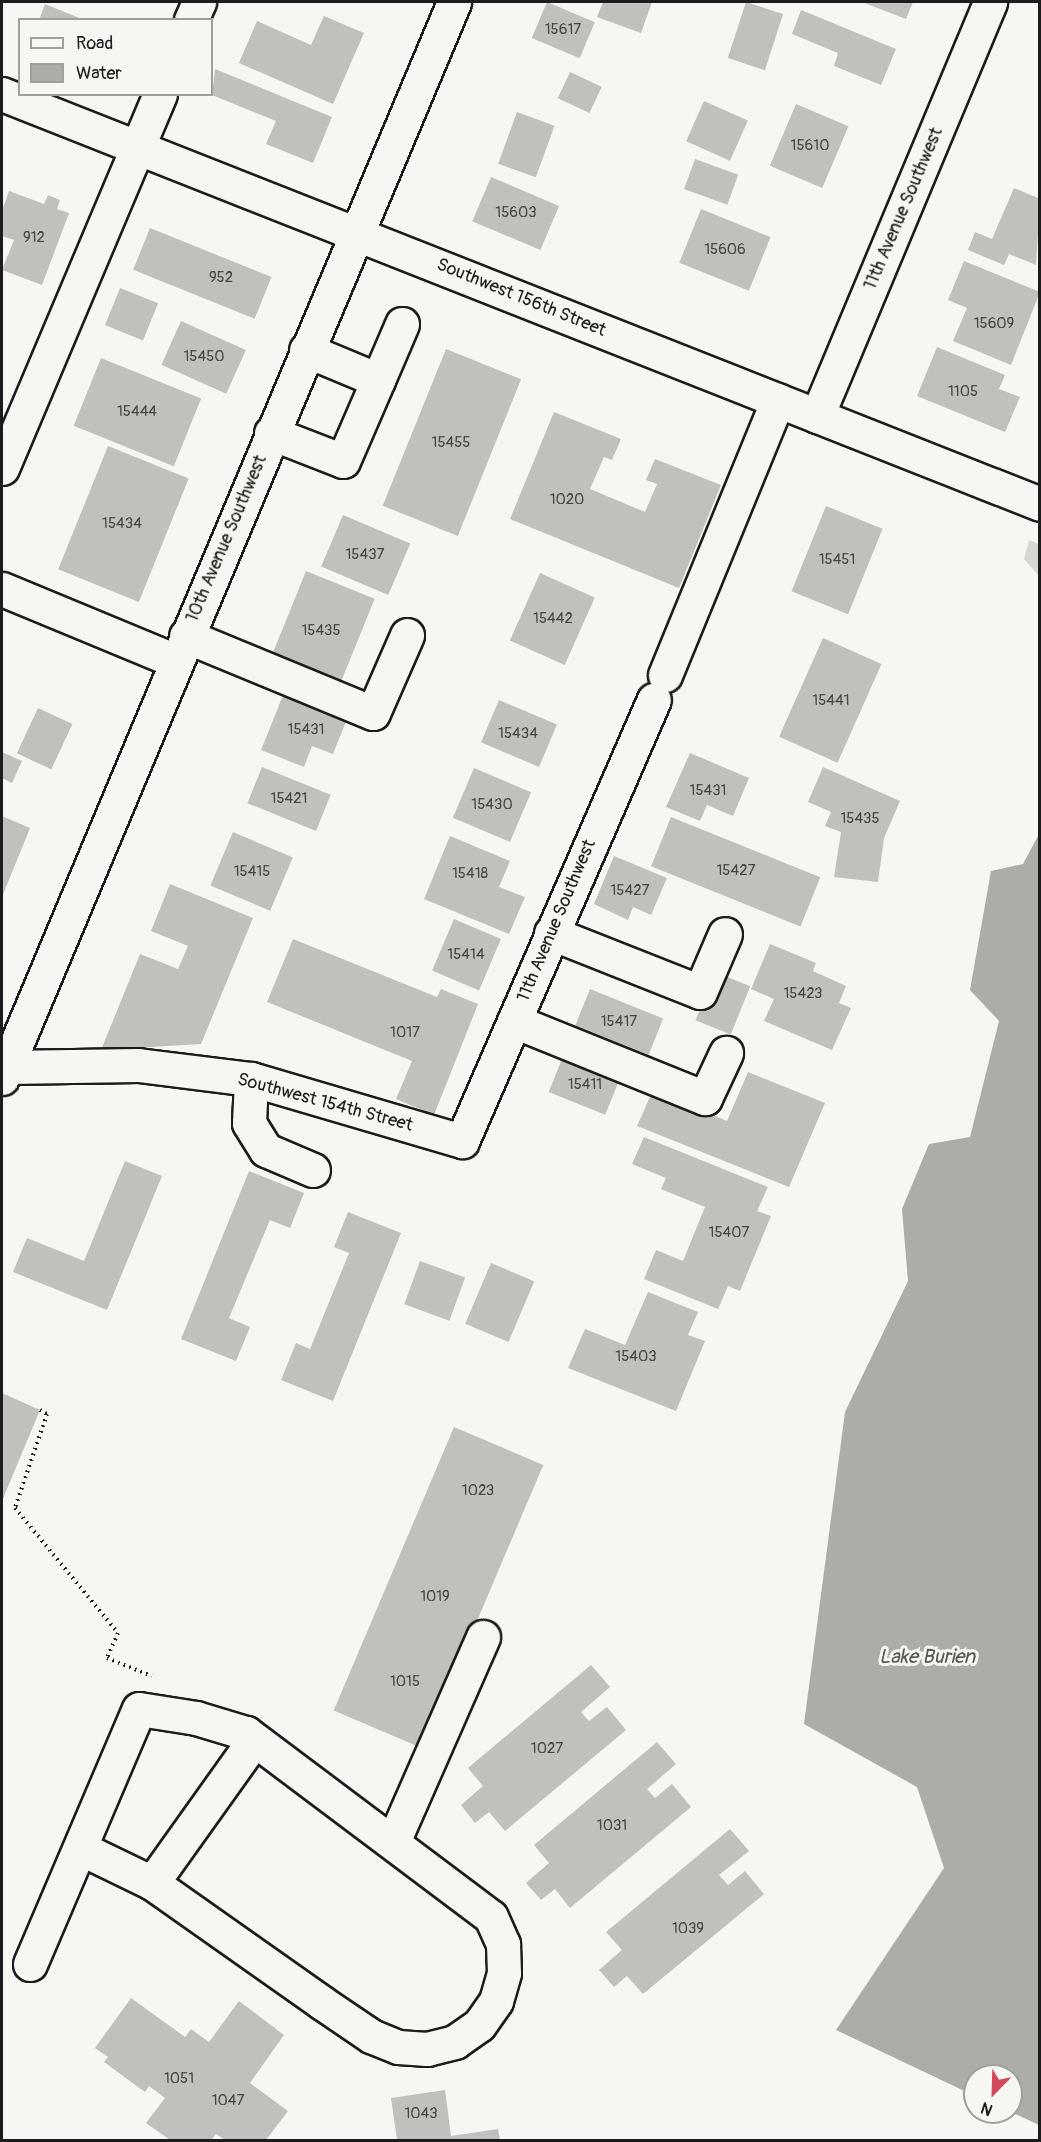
<!DOCTYPE html>
<style>
body{margin:0}
#map{position:relative;width:1041px;height:2142px;overflow:hidden;background:#f6f6f2;font-family:Pangolin,sans-serif}
div>[style]{position:absolute}
[style*='--x']{left:calc(var(--x)*1px);top:calc(var(--y)*1px);width:calc(var(--w)*1px);rotate:calc(var(--a)*1deg)}
.green>*{inset:0;background:#d6d6d2}
.water>*{inset:0;background:#acaca9}
.building>*{inset:0;background:#c0c0bd;transform-origin:0 0}
.path>*{height:4px;margin-top:-2px;transform-origin:0;background:repeating-linear-gradient(90deg,#1c1c1c 0 1.5px,transparent 0 6px)}
.roads{filter:drop-shadow(2px 0 #1c1c1c) drop-shadow(-2px 0 #1c1c1c) drop-shadow(0 2px #1c1c1c) drop-shadow(0 -2px #1c1c1c)}
.minor>*{height:33px;margin:-16.5px;padding:0 16.5px;transform-origin:16.5px;border-radius:16.5px;background:#f6f6f2}
span{translate:-50% -50%;white-space:nowrap;text-align:center;line-height:1.15;-webkit-text-stroke:6px #f6f6f2;paint-order:stroke}
.number-label{font-size:15px;color:#454544}
.number-label span{-webkit-text-stroke-width:0}
.street-label{font-size:18px;color:#1c1c1c}
.water-label{font-size:20px;color:#565654;font-style:italic}
.frame{position:absolute;inset:0;border:3px solid #1c1c1c;pointer-events:none}
.legend{position:absolute;left:18px;top:18px;width:195px;height:78px;box-sizing:border-box;background:#f6f6f2;border:2px solid #9f9f9c;margin:0;padding:8px 10px;list-style:none;font-size:18px;color:#1c1c1c}
.legend li{display:flex;align-items:center;gap:12px;height:30px}
.legend b{width:30px;border:2px solid #9f9f9c}
.north{position:absolute;left:963px;top:2064px;width:60px;height:60px;box-sizing:border-box;background:#f6f6f2;border:2px solid #9f9f9c;border-radius:50%;rotate:203deg;font-size:16px;font-weight:700;line-height:24px;text-align:center;color:#1c1c1c}
.north::after{content:'';display:block;margin:auto;width:21px;height:27px;background:#d1495b;clip-path:polygon(50% 0,100% 100%,50% 72%,0 100%)}
</style>
<div id="map">
<div class="green">
<i style="clip-path:polygon(1029px 540px,1039px 544px,1039px 576px,1024px 559px)"></i>
</div>
<div class="water">
<i style="clip-path:polygon(1039px 834px,1039px 2125px,1011px 2112px,1011px 2076px,975px 2076px,975px 2096px,836px 2030px,944px 1868px,917px 1787px,804px 1724px,845px 1412px,908px 1281px,902px 1209px,929px 1144px,970px 1137px,999px 1021px,970px 990px,991px 871px,1023px 864px)"></i>
</div>
<div class="building">
<i style="left:547px;top:2px;width:52px;height:39px;rotate:23deg"></i>
<i style="clip-path:polygon(603px 2px,652px 2px,641px 33px,597px 17px)"></i>
<i style="left:746px;top:2px;width:39px;height:59px;rotate:18deg"></i>
<i style="clip-path:polygon(862px 2px,913px 2px,906px 19px)"></i>
<i style="clip-path:polygon(45px 4px,82px 19px,82px 20px,39px 20px)"></i>
<i style="clip-path:polygon(801px 10px,896px 49px,881px 85px,834px 66px,838px 53px,792px 34px)"></i>
<i style="clip-path:polygon(324px 16px,364px 33px,333px 104px,239px 63px,257px 21px,311px 45px)"></i>
<i style="clip-path:polygon(215px 69px,332px 117px,313px 163px,266px 144px,276px 121px,212px 95px)"></i>
<i style="left:570px;top:72px;width:35px;height:29px;rotate:25deg"></i>
<i style="left:704px;top:101px;width:48px;height:44px;rotate:24deg"></i>
<i style="left:796px;top:104px;width:57px;height:67px;rotate:23deg"></i>
<i style="left:517px;top:112px;width:40px;height:55px;rotate:20deg"></i>
<i style="left:695px;top:159px;width:46px;height:32px;rotate:20deg"></i>
<i style="left:491px;top:177px;width:74px;height:48px;rotate:23deg"></i>
<i style="clip-path:polygon(1014px 188px,1040px 199px,1036px 265px,1009px 254px,1004px 265px,968px 250px,975px 232px,992px 239px)"></i>
<i style="clip-path:polygon(9px 191px,44px 204px,48px 195px,60px 200px,57px 209px,69px 213px,42px 285px,2px 270px,14px 240px,2px 236px,2px 211px)"></i>
<i style="left:701px;top:209px;width:75px;height:58px;rotate:22deg"></i>
<i style="left:150px;top:228px;width:131px;height:45px;rotate:22deg"></i>
<i style="clip-path:polygon(964px 261px,1040px 292px,1011px 365px,953px 341px,967px 308px,948px 300px)"></i>
<i style="left:120px;top:288px;width:41px;height:40px;rotate:22deg"></i>
<i style="left:181px;top:321px;width:71px;height:48px;rotate:24deg"></i>
<i style="clip-path:polygon(937px 347px,1005px 375px,999px 389px,1020px 397px,1005px 432px,917px 396px)"></i>
<i style="left:446px;top:349px;width:81px;height:169px;rotate:22deg"></i>
<i style="left:101px;top:358px;width:108px;height:73px;rotate:22deg"></i>
<i style="clip-path:polygon(554px 412px,621px 439px,612px 460px,604px 457px,590px 489px,645px 512px,657px 484px,646px 480px,655px 459px,721px 485px,679px 588px,510px 519px)"></i>
<i style="left:108px;top:446px;width:87px;height:133px;rotate:22deg"></i>
<i style="left:826px;top:506px;width:61px;height:92px;rotate:22deg"></i>
<i style="left:343px;top:515px;width:73px;height:56px;rotate:23deg"></i>
<i style="left:306px;top:571px;width:74px;height:99px;rotate:22deg"></i>
<i style="left:540px;top:573px;width:60px;height:74px;rotate:24deg"></i>
<i style="left:823px;top:638px;width:64px;height:108px;rotate:24deg"></i>
<i style="clip-path:polygon(286px 688px,349px 714px,333px 754px,312px 746px,304px 767px,261px 750px)"></i>
<i style="left:499px;top:700px;width:63px;height:46px;rotate:23deg"></i>
<i style="left:38px;top:708px;width:38px;height:50px;rotate:25deg"></i>
<i style="clip-path:polygon(2px 752px,22px 761px,12px 783px,2px 778px)"></i>
<i style="clip-path:polygon(690px 753px,749px 778px,733px 816px,707px 805px,700px 821px,666px 807px)"></i>
<i style="left:262px;top:767px;width:74px;height:39px;rotate:22deg"></i>
<i style="clip-path:polygon(823px 767px,900px 801px,884px 838px,878px 882px,834px 877px,841px 832px,825px 826px,831px 812px,808px 802px)"></i>
<i style="left:474px;top:768px;width:62px;height:54px;rotate:23deg"></i>
<i style="clip-path:polygon(2px 816px,30px 828px,2px 897px)"></i>
<i style="left:671px;top:817px;width:161px;height:53px;rotate:22deg"></i>
<i style="left:233px;top:832px;width:65px;height:58px;rotate:23deg"></i>
<i style="clip-path:polygon(450px 836px,510px 861px,499px 887px,525px 897px,509px 934px,424px 899px)"></i>
<i style="clip-path:polygon(614px 856px,667px 878px,651px 915px,633px 907px,628px 920px,594px 904px)"></i>
<i style="clip-path:polygon(170px 884px,253px 918px,201px 1044px,101px 1050px,140px 954px,178px 969px,188px 946px,151px 931px)"></i>
<i style="left:454px;top:919px;width:51px;height:56px;rotate:23deg"></i>
<i style="clip-path:polygon(293px 939px,437px 997px,441px 989px,478px 1004px,434px 1115px,396px 1099px,412px 1061px,267px 1002px)"></i>
<i style="clip-path:polygon(770px 944px,816px 963px,813px 971px,846px 986px,839px 1003px,851px 1008px,832px 1050px,764px 1021px,774px 999px,751px 989px)"></i>
<i style="left:715px;top:972px;width:38px;height:52px;rotate:22deg"></i>
<i style="left:590px;top:989px;width:79px;height:39px;rotate:22deg"></i>
<i style="left:564px;top:1054px;width:61px;height:41px;rotate:22deg"></i>
<i style="clip-path:polygon(748px 1072px,825px 1103px,789px 1187px,637px 1126px,653px 1090px,727px 1121px)"></i>
<i style="clip-path:polygon(644px 1137px,768px 1187px,757px 1211px,771px 1216px,740px 1291px,728px 1286px,718px 1309px,644px 1279px,656px 1250px,683px 1261px,705px 1207px,661px 1189px,666px 1178px,632px 1164px)"></i>
<i style="clip-path:polygon(125px 1161px,162px 1176px,107px 1310px,13px 1272px,27px 1238px,84px 1261px)"></i>
<i style="clip-path:polygon(249px 1171px,304px 1193px,290px 1228px,270px 1220px,229px 1318px,250px 1327px,236px 1361px,181px 1339px)"></i>
<i style="clip-path:polygon(348px 1212px,401px 1233px,333px 1401px,281px 1380px,296px 1343px,310px 1349px,349px 1253px,334px 1247px)"></i>
<i style="left:420px;top:1261px;width:48px;height:46px;rotate:20deg"></i>
<i style="left:491px;top:1263px;width:47px;height:66px;rotate:23deg"></i>
<i style="clip-path:polygon(648px 1292px,698px 1312px,688px 1335px,705px 1341px,676px 1411px,568px 1368px,585px 1329px,625px 1345px)"></i>
<i style="clip-path:polygon(2px 1393px,40px 1410px,2px 1501px)"></i>
<i style="left:454px;top:1427px;width:97px;height:308px;rotate:23deg"></i>
<i style="clip-path:polygon(591px 1665px,610px 1687px,581px 1712px,589px 1721px,607px 1707px,626px 1730px,505px 1831px,489px 1812px,475px 1823px,461px 1805px,483px 1786px,468px 1768px)"></i>
<i style="clip-path:polygon(657px 1742px,676px 1764px,647px 1789px,655px 1798px,672px 1784px,691px 1807px,570px 1908px,555px 1889px,541px 1900px,526px 1883px,549px 1863px,534px 1845px)"></i>
<i style="clip-path:polygon(730px 1829px,749px 1851px,719px 1875px,728px 1885px,745px 1871px,764px 1894px,643px 1994px,627px 1976px,614px 1987px,599px 1970px,622px 1950px,606px 1932px)"></i>
<i style="clip-path:polygon(131px 1998px,185px 2037px,191px 2029px,209px 2042px,239px 2001px,284px 2035px,250px 2083px,288px 2111px,266px 2140px,225px 2140px,216px 2134px,211px 2140px,170px 2140px,146px 2123px,165px 2098px,149px 2086px,145px 2092px,104px 2062px,108px 2057px,95px 2048px)"></i>
<i style="clip-path:polygon(445px 2090px,451px 2136px,498px 2129px,500px 2140px,397px 2140px,391px 2098px)"></i>
</div>
<div class="path">
<i style="--x:40;--y:1410;--w:8;--a:30"></i>
<i style="--x:47;--y:1414;--w:99;--a:108.8"></i>
<i style="--x:15;--y:1508;--w:162;--a:50.5"></i>
<i style="--x:118;--y:1633;--w:27;--a:114"></i>
<i style="--x:107;--y:1658;--w:48;--a:21.8"></i>
</div>
<div class="roads">
<div class="minor">
<i style="--x:191;--y:20;--w:20;--a:-66"></i>
<i style="--x:2;--y:94;--w:1116;--a:21.55"></i>
<i style="--x:378;--y:380;--w:61;--a:-66.8"></i>
<i style="--x:817;--y:416;--w:449;--a:-67.3"></i>
<i style="--x:271;--y:433;--w:77;--a:21.3"></i>
<i style="--x:343;--y:461;--w:88;--a:-66.6"></i>
<i style="--x:378;--y:380;--w:78;--a:-157.4"></i>
<i style="--x:2;--y:468;--w:406;--a:-67.1"></i>
<i style="--x:2;--y:589;--w:188;--a:22.5"></i>
<i style="--x:186;--y:636;--w:202;--a:22.4"></i>
<i style="--x:373;--y:713;--w:85;--a:-66.4"></i>
<i style="--x:665;--y:675;--w:297;--a:-67.7"></i>
<i style="--x:551;--y:933;--w:160;--a:21.6"></i>
<i style="--x:700;--y:992;--w:63;--a:-66.7"></i>
<i style="--x:514;--y:1021;--w:206;--a:22"></i>
<i style="--x:705;--y:1098;--w:50;--a:-65"></i>
<i style="--x:6;--y:1067;--w:132;--a:-0.9"></i>
<i style="--x:138;--y:1065;--w:114;--a:7.1"></i>
<i style="--x:251;--y:1079;--w:220;--a:16.4"></i>
<i style="--x:462;--y:1141;--w:481;--a:-66.5"></i>
<i style="--x:2;--y:1078;--w:1167;--a:-67.21"></i>
<i style="--x:251;--y:1079;--w:44;--a:92.6"></i>
<i style="--x:249;--y:1123;--w:32;--a:58"></i>
<i style="--x:266;--y:1150;--w:51;--a:23.1"></i>
<i style="--x:393;--y:1842;--w:224;--a:-66.3"></i>
<i style="--x:152;--y:1883;--w:162;--a:-54.5"></i>
<i style="--x:246;--y:1751;--w:18;--a:-90"></i>
<i style="--x:30;--y:1964;--w:277;--a:-66.9"></i>
<i style="--x:139;--y:1709;--w:58;--a:9"></i>
<i style="--x:196;--y:1718;--w:52;--a:16.7"></i>
<i style="--x:246;--y:1733;--w:306;--a:36.9"></i>
<i style="--x:491;--y:1917;--w:30;--a:66"></i>
<i style="--x:503;--y:1944;--w:29;--a:88"></i>
<i style="--x:504;--y:1973;--w:29;--a:106"></i>
<i style="--x:496;--y:2001;--w:29;--a:125"></i>
<i style="--x:479;--y:2025;--w:29;--a:145"></i>
<i style="--x:455;--y:2042;--w:29;--a:166"></i>
<i style="--x:427;--y:2049;--w:29;--a:-176"></i>
<i style="--x:398;--y:2047;--w:29;--a:-158"></i>
<i style="--x:371;--y:2036;--w:60;--a:-145.8"></i>
<i style="--x:321;--y:2002;--w:207;--a:-144.8"></i>
<i style="--x:152;--y:1883;--w:78;--a:-154.1"></i>
</div>
</div>
<div class="number-label">
<span style="left:563px;top:30px">15617</span>
<span style="left:810px;top:146px">15610</span>
<span style="left:516px;top:213px">15603</span>
<span style="left:34px;top:238px">912</span>
<span style="left:725px;top:250px">15606</span>
<span style="left:221px;top:278px">952</span>
<span style="left:994px;top:324px">15609</span>
<span style="left:204px;top:357px">15450</span>
<span style="left:963px;top:392px">1105</span>
<span style="left:137px;top:412px">15444</span>
<span style="left:451px;top:443px">15455</span>
<span style="left:567px;top:500px">1020</span>
<span style="left:122px;top:524px">15434</span>
<span style="left:365px;top:555px">15437</span>
<span style="left:837px;top:560px">15451</span>
<span style="left:553px;top:619px">15442</span>
<span style="left:321px;top:631px">15435</span>
<span style="left:831px;top:701px">15441</span>
<span style="left:306px;top:730px">15431</span>
<span style="left:518px;top:734px">15434</span>
<span style="left:708px;top:791px">15431</span>
<span style="left:289px;top:799px">15421</span>
<span style="left:492px;top:805px">15430</span>
<span style="left:860px;top:819px">15435</span>
<span style="left:736px;top:871px">15427</span>
<span style="left:252px;top:872px">15415</span>
<span style="left:470px;top:874px">15418</span>
<span style="left:630px;top:891px">15427</span>
<span style="left:466px;top:955px">15414</span>
<span style="left:803px;top:994px">15423</span>
<span style="left:619px;top:1022px">15417</span>
<span style="left:405px;top:1033px">1017</span>
<span style="left:585px;top:1085px">15411</span>
<span style="left:729px;top:1233px">15407</span>
<span style="left:636px;top:1357px">15403</span>
<span style="left:478px;top:1491px">1023</span>
<span style="left:435px;top:1597px">1019</span>
<span style="left:405px;top:1682px">1015</span>
<span style="left:547px;top:1749px">1027</span>
<span style="left:612px;top:1826px">1031</span>
<span style="left:688px;top:1929px">1039</span>
<span style="left:179px;top:2079px">1051</span>
<span style="left:228px;top:2101px">1047</span>
<span style="left:421px;top:2114px">1043</span>
</div>
<div class="street-label">
<span style="left:904px;top:209px;rotate:-67deg">11th Avenue Southwest</span>
<span style="left:521px;top:298px;rotate:22deg">Southwest 156th Street</span>
<span style="left:227px;top:539px;rotate:-67deg">10th Avenue Southwest</span>
<span style="left:557px;top:921px;rotate:-67deg">11th Avenue Southwest</span>
<span style="left:325px;top:1103px;rotate:15deg">Southwest 154th Street</span>
</div>
<div class="water-label">
<span style="left:927px;top:1656px">Lake Burien</span>
</div>
<div class="frame"></div>
<ul class="legend">
<li><b style="height:8px;background:#f6f6f2"></b>Road</li>
<li><b style="height:16px;background:#acaca9"></b>Water</li>
</ul>
<div class="north">N</div>
</div>
